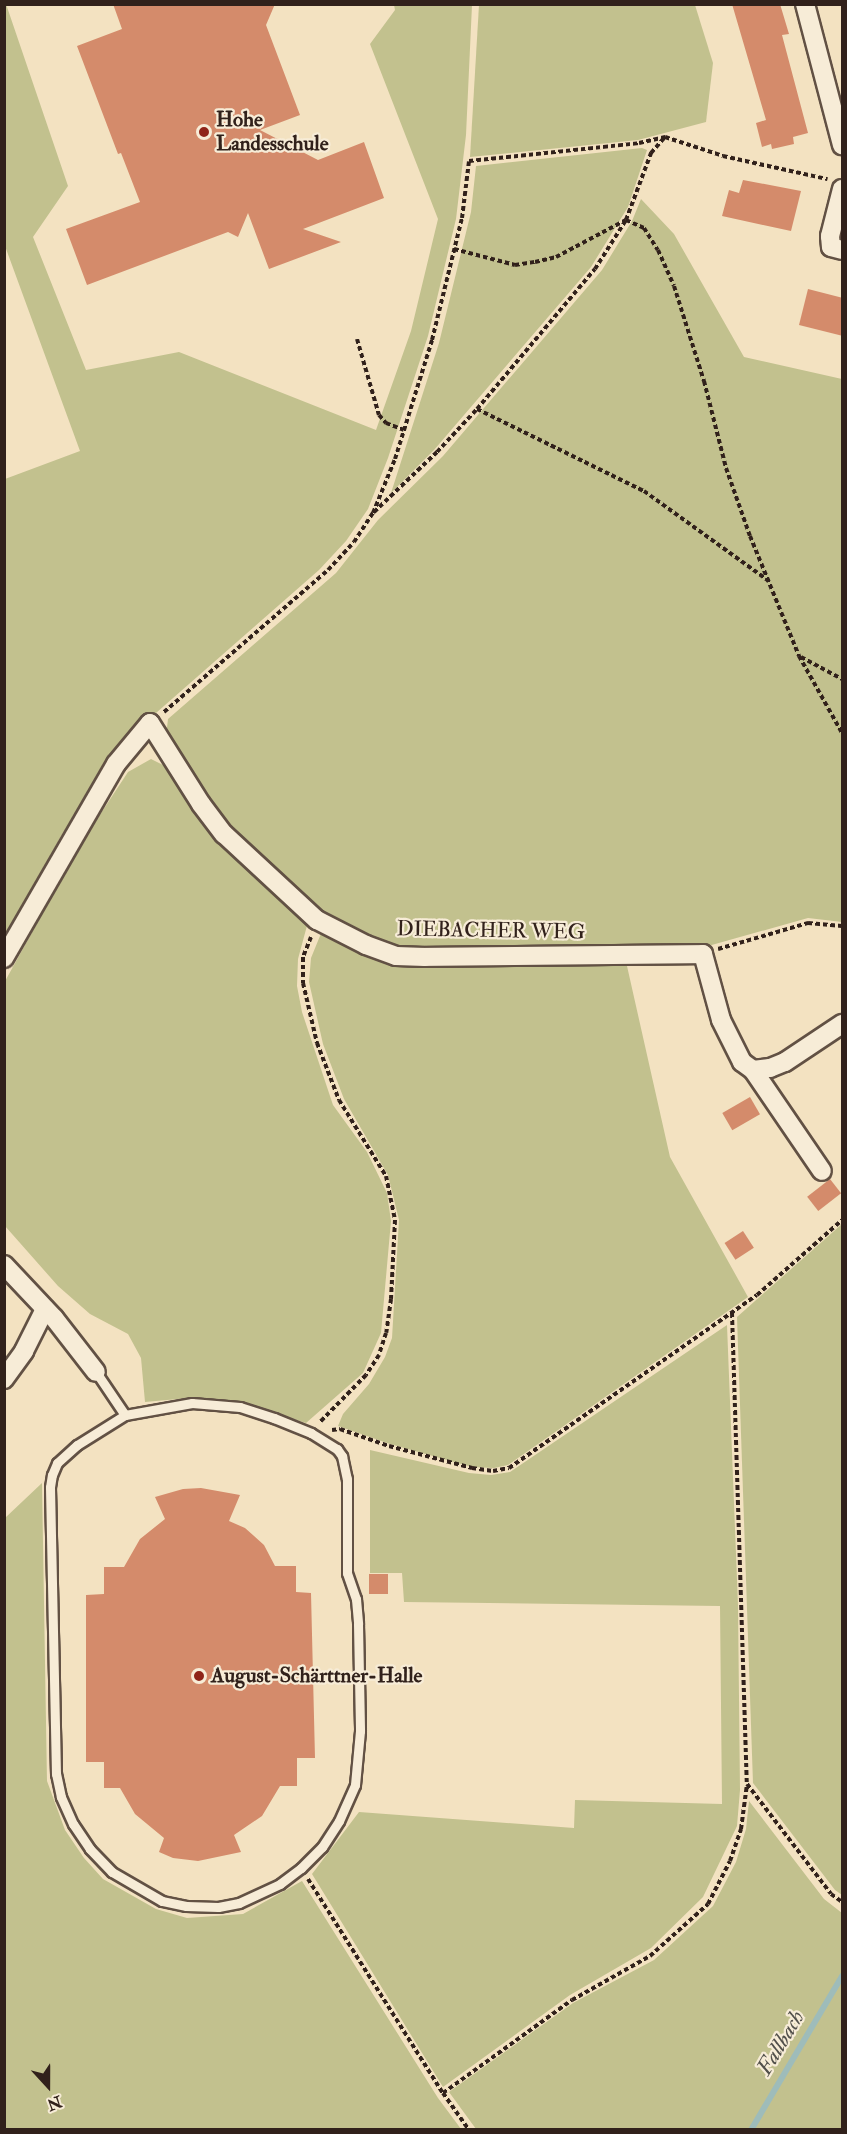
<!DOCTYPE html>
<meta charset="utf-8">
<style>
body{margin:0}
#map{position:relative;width:847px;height:2134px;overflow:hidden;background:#f3e2c1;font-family:"IM FELL Double Pica",serif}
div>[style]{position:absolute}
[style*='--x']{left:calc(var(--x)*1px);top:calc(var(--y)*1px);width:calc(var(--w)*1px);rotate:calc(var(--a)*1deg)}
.green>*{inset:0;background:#c2c18e}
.stream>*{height:6px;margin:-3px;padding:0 3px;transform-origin:3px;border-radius:3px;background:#9ebcba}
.building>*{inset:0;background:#d48b6b;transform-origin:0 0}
.path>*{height:4px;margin-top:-2px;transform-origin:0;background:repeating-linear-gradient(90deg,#31211b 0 4.5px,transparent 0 7.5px)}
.roads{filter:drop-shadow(2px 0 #625144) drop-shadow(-2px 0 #625144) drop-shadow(0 2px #625144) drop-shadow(0 -2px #625144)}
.lane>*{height:9px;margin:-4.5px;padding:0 4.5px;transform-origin:4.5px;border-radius:4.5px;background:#f7ecd7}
.street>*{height:18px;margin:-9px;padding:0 9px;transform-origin:9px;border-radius:9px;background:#f7ecd7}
.dots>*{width:16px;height:16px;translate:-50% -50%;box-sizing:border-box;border:3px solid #f7ecd7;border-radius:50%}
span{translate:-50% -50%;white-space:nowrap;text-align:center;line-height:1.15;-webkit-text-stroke:4.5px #f7ecd7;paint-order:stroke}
.poi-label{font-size:21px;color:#31211b;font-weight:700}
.left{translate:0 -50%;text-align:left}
.street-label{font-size:21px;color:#31211b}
.water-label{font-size:22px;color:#52504b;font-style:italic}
.frame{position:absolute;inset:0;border:6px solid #31211b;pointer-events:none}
.north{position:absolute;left:18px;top:2056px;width:60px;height:60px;-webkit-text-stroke:4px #f7ecd7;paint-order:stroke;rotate:159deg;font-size:16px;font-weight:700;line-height:24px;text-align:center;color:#31211b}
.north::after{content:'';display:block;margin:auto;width:21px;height:27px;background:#31211b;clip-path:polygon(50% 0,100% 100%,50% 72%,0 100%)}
</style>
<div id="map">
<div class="green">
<i style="clip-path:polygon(6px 4px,68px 186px,33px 237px,86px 370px,179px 352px,376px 430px,411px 331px,438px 219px,370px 44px,395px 10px,394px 5px,472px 5px,466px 135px,456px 219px,428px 336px,388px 458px,368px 509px,346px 541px,319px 570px,148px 720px,113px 760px,61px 836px,5px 938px,5px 479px,80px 451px,5px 246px)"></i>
<i style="clip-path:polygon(479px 5px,695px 5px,713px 63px,706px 122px,638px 140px,470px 157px)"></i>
<i style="clip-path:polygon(642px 148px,647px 150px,628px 207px,591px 267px,434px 450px,391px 493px,439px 343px,471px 212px,476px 166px)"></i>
<i style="clip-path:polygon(641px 199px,674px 234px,744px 357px,842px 379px,842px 922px,808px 918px,701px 948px,396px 950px,319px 915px,228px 829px,166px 736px,168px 719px,336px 573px,378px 520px,443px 456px,602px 270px,632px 221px)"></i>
<i style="clip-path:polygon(151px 759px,169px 768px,308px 922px,298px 959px,297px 986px,302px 1012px,333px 1105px,367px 1152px,387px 1193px,391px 1221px,381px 1333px,363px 1373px,306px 1423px,238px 1401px,189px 1398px,145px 1402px,141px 1358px,128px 1334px,90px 1314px,58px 1286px,5px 1226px,4px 983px,82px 842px,128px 772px)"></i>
<i style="clip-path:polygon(322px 931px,392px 962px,419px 966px,627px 966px,670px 1157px,748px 1297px,508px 1465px,494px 1468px,472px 1467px,390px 1444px,338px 1426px,343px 1414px,369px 1384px,385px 1357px,392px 1338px,399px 1220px,388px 1175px,344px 1099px,323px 1044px,309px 982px,311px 958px)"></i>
<i style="clip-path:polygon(842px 1224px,842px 1895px,835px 1890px,753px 1783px,737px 1317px)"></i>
<i style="clip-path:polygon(727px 1325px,738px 1605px,740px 1790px,737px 1826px,703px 1897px,651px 1948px,570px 1995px,443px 2087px,312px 1874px,359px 1812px,574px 1828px,575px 1800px,722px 1804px,720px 1606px,404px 1602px,402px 1573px,370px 1573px,370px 1450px,469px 1473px,491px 1475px,510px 1472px)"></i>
<i style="clip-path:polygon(42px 1483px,47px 1781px,65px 1830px,84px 1858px,103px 1879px,156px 1909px,187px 1918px,243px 1914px,302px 1881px,438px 2098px,461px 2129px,5px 2129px,5px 1518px)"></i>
<i style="clip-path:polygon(749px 1801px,824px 1899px,842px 1913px,842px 2129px,476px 2129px,449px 2092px,573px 2003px,654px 1960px,713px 1906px,736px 1862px,746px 1829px)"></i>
</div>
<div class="stream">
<i style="--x:751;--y:2130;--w:179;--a:-59.4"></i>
</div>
<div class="building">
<i style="clip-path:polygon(113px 4px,275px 4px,266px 25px,300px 115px,260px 130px,318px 160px,364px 142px,384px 198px,303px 229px,341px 242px,269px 269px,248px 213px,238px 237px,228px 232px,87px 285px,66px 229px,140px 202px,121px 153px,118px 154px,77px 46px,122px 29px)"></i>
<i style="clip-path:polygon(732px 4px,780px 4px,789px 34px,782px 35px,808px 133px,793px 137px,794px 144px,772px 149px,771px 144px,762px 147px,756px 123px,766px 120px)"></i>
<i style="clip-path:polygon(743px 180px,801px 191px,791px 231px,722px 216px,729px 190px,739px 193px)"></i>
<i style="clip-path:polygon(808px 289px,843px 298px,843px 336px,799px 325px)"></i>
<i style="left:750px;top:1097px;width:20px;height:32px;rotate:60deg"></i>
<i style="left:830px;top:1179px;width:18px;height:29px;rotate:52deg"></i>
<i style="left:743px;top:1231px;width:20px;height:22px;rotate:57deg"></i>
<i style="clip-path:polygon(201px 1488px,240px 1495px,229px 1521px,245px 1528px,264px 1545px,275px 1566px,296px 1566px,296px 1592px,311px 1593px,315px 1758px,297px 1758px,297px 1786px,280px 1786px,262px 1816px,234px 1835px,241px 1852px,198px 1861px,173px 1858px,159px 1852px,164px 1838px,135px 1814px,120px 1788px,104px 1788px,104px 1762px,86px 1762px,86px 1595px,104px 1594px,104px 1567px,124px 1567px,140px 1539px,165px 1519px,155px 1497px,183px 1489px)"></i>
<i style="left:369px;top:1574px;width:19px;height:20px"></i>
</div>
<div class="path">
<i style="--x:454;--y:249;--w:63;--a:14.7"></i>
<i style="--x:515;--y:265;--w:20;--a:-9"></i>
<i style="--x:535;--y:262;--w:22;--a:-13"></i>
<i style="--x:556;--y:257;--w:79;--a:-27.9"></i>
<i style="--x:626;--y:220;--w:20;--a:24"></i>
<i style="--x:644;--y:228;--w:26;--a:58"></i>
<i style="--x:658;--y:250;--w:39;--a:66"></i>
<i style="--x:674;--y:286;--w:100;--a:72.5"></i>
<i style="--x:704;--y:381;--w:90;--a:75.8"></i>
<i style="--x:726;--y:468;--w:72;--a:70.6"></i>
<i style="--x:750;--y:536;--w:130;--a:67.8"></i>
<i style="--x:799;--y:656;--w:88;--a:60.8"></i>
<i style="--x:357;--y:339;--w:79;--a:73.9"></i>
<i style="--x:379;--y:415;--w:11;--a:49"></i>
<i style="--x:386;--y:423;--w:19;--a:21"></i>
<i style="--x:477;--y:409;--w:186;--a:26.2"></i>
<i style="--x:644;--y:491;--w:154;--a:35.8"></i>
<i style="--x:374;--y:512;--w:87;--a:-43.6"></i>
<i style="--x:437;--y:452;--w:59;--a:-47.1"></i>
<i style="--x:477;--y:409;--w:183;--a:-49.9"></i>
<i style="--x:595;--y:269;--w:58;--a:-57.7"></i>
<i style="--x:626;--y:220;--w:72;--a:-69.5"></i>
<i style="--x:651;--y:153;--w:20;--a:-49"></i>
<i style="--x:801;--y:657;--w:47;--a:28.2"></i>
<i style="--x:164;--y:712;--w:217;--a:-40.9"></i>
<i style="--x:328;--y:570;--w:38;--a:-47"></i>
<i style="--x:354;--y:542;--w:35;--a:-57"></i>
<i style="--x:373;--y:513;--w:58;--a:-67.8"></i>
<i style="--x:395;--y:459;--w:125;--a:-72.7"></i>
<i style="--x:432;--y:340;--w:126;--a:-76.2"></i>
<i style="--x:462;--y:218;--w:57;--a:-83"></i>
<i style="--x:469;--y:161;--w:171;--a:-6"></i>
<i style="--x:639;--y:143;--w:27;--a:-13"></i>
<i style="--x:665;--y:137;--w:61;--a:18.1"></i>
<i style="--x:723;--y:156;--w:107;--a:12.5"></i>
<i style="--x:311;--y:937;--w:22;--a:112"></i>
<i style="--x:303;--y:957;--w:26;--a:90"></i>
<i style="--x:303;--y:983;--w:62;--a:76.9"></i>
<i style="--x:317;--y:1043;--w:61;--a:68.9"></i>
<i style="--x:339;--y:1100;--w:89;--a:58.3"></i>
<i style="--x:386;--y:1176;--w:45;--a:78.4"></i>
<i style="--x:395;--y:1220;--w:79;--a:92.9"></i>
<i style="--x:391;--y:1299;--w:34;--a:98"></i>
<i style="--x:386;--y:1333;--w:23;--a:108"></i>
<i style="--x:379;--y:1355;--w:24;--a:123"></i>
<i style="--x:366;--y:1375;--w:67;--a:134.4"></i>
<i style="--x:718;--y:949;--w:94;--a:-16.1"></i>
<i style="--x:808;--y:923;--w:34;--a:5"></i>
<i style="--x:732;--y:1313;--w:471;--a:88.2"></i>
<i style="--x:747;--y:1784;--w:138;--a:52.6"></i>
<i style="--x:831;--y:1894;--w:14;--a:36"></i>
<i style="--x:332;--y:1430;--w:8;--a:-7"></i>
<i style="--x:340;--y:1429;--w:52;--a:19.1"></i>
<i style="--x:389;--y:1446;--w:86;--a:14.8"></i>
<i style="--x:472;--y:1468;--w:21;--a:8"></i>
<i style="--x:493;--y:1471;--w:16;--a:-11"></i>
<i style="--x:509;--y:1468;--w:302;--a:-34.9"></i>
<i style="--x:757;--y:1295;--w:113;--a:-41.4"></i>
<i style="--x:308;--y:1879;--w:253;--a:57.8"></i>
<i style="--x:443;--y:2093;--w:45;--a:54.9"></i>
<i style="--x:443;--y:2093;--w:159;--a:-35.8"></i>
<i style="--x:572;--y:2000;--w:90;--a:-29.4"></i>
<i style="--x:650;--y:1956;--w:78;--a:-41.9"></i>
<i style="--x:708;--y:1904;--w:48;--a:-62.9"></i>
<i style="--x:730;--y:1861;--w:34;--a:-71"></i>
<i style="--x:741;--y:1829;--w:45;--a:-82.4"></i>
</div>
<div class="roads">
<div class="lane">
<i style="--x:96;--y:1372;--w:52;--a:56"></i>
<i style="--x:192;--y:1403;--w:48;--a:4.8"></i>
<i style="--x:240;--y:1407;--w:36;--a:18"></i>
<i style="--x:274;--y:1418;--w:40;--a:22"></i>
<i style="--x:311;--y:1433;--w:31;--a:32"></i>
<i style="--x:337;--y:1449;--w:9;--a:54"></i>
<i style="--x:342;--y:1456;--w:24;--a:78"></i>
<i style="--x:347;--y:1479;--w:94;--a:90"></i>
<i style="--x:347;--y:1573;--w:28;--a:71"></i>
<i style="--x:356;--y:1599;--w:25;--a:85"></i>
<i style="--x:358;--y:1624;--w:107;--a:88.9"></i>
<i style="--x:360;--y:1731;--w:54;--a:95.3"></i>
<i style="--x:355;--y:1785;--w:39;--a:114"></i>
<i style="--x:339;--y:1821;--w:31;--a:123"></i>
<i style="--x:322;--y:1847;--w:30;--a:135"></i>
<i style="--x:301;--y:1868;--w:26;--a:143"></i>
<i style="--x:280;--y:1884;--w:45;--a:155.1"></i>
<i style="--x:239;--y:1903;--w:21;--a:169"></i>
<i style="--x:218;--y:1907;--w:32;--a:-178"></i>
<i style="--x:186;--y:1906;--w:25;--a:-168"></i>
<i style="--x:162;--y:1901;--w:58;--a:-149.9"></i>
<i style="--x:112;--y:1872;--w:32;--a:-134"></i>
<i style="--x:90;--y:1849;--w:30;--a:-124"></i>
<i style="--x:73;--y:1824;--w:30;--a:-114"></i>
<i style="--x:61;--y:1797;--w:24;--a:-102"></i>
<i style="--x:56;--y:1774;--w:287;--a:-91.2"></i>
<i style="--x:50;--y:1487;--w:12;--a:-81"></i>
<i style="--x:52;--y:1475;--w:13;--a:-67"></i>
<i style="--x:57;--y:1463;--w:27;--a:-42"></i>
<i style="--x:77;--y:1445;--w:57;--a:-32"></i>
<i style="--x:125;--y:1415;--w:68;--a:-10.2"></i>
</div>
<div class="street">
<i style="--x:805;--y:4;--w:146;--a:75.3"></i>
<i style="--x:842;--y:189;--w:49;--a:104.3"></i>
<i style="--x:830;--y:236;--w:11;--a:85"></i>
<i style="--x:831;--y:247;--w:11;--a:15"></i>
<i style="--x:4;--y:958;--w:224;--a:-60"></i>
<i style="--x:116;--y:764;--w:53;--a:-50.3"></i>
<i style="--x:150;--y:723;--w:96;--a:57.8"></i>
<i style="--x:201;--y:804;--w:38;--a:53"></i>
<i style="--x:224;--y:834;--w:127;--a:42.8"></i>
<i style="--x:317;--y:920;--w:55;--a:27"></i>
<i style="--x:366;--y:945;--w:32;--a:20"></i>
<i style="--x:396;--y:956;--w:29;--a:2"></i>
<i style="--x:425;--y:957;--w:278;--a:-0.6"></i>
<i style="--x:703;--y:954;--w:68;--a:74.7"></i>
<i style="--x:721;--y:1020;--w:47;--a:63.4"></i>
<i style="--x:742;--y:1062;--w:14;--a:36"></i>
<i style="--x:753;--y:1070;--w:17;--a:-7"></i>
<i style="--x:770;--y:1068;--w:16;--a:-22"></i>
<i style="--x:785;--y:1062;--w:69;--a:-33.7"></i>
<i style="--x:753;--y:1070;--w:122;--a:55.7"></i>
<i style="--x:4;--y:1265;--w:73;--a:46.7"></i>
<i style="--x:54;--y:1318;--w:68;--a:52.1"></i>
<i style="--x:4;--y:1379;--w:34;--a:-54"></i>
<i style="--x:24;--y:1351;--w:47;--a:-63.4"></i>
</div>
</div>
<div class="dots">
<i style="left:204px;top:132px;background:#8f2418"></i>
<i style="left:199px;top:1676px;background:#8f2418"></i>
</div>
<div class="poi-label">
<span class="left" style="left:216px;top:132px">Hohe<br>Landesschule</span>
<span class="left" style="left:211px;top:1676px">August-Schärttner-Halle</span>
</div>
<div class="street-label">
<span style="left:491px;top:931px;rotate:1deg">DIEBACHER WEG</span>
</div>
<div class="water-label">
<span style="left:781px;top:2043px;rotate:-59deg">Fallbach</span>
</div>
<div class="frame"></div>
<div class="north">N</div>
</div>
